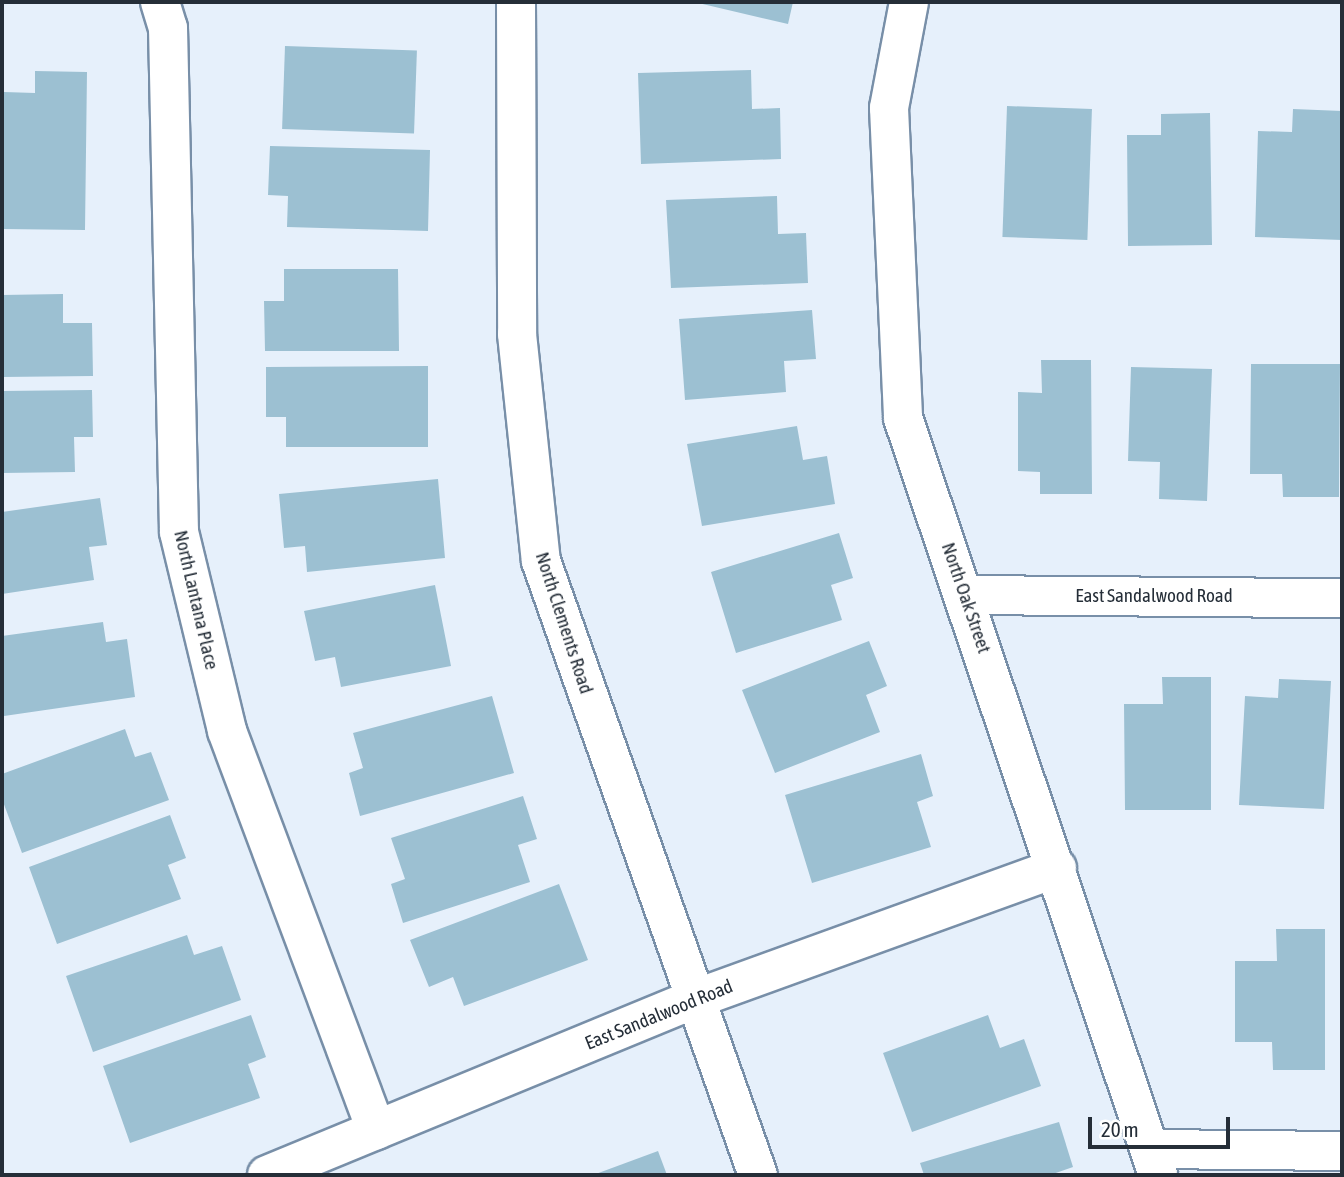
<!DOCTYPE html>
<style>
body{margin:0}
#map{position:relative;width:1344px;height:1177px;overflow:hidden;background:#e6f0fb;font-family:"Asap Condensed",sans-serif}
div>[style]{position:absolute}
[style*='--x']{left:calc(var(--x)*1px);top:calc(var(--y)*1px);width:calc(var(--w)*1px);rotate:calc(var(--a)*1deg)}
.building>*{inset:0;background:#9cc0d2;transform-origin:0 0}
.roads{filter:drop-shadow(2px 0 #788fa8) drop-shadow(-2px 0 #788fa8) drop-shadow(0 2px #788fa8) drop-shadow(0 -2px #788fa8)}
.minor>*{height:38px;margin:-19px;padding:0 19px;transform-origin:19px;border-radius:19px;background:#fff}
.tertiary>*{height:38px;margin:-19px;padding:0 19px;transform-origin:19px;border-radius:19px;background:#fff}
span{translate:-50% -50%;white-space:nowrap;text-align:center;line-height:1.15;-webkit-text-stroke:6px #fff;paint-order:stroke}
.street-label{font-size:19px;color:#252e38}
.frame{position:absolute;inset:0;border:4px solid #252e38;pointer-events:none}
.scale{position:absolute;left:1088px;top:1117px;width:142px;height:32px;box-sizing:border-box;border:4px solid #252e38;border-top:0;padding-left:9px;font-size:21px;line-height:24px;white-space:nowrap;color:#252e38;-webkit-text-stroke:5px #fff;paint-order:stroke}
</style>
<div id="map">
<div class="building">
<i style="clip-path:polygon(694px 2px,793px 2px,788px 24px)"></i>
<i style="left:285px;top:46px;width:132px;height:83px;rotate:2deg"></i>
<i style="clip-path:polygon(751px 70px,752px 109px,780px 108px,781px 159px,641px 164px,638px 73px)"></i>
<i style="clip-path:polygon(35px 71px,87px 72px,85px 230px,3px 229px,4px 92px,35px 93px)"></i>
<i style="left:1007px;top:106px;width:85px;height:131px;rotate:2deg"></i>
<i style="clip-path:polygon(1293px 109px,1342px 111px,1342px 240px,1255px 237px,1258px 131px,1292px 132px)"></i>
<i style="clip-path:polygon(1210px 113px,1212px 245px,1128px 246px,1127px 135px,1161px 135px,1161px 114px)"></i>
<i style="clip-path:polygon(270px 146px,430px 150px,428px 231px,287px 227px,288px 196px,268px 195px)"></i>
<i style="clip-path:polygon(777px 196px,778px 234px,806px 233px,808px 283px,671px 288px,666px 200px)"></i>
<i style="clip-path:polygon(284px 269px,398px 269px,399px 351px,265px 351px,264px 301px,284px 301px)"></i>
<i style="clip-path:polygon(63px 294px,63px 323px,92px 323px,93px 376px,2px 377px,2px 295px)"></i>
<i style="clip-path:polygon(812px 310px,816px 359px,784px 361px,786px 392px,685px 400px,679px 319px)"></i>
<i style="clip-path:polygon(1041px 360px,1091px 360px,1092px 494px,1040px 494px,1040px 472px,1018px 471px,1018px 392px,1042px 393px)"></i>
<i style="clip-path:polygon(1251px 364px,1340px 364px,1339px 497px,1283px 497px,1282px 474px,1250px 474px)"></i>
<i style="clip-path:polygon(428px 366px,428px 447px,286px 447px,286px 417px,266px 417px,266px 367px)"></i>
<i style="clip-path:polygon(1131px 367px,1212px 369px,1207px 501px,1159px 499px,1160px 462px,1128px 461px)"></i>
<i style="clip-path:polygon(92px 390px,93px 437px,74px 437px,75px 472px,2px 473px,2px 391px)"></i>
<i style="clip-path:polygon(797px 426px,803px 460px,827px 456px,835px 504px,702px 526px,687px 444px)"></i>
<i style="clip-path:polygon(438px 479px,445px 558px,307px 572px,305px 546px,284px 548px,279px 494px)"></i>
<i style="clip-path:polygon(100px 498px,107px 545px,89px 547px,94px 580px,2px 594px,2px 512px)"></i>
<i style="clip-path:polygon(839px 533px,853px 578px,831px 585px,842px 620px,736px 653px,711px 572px)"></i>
<i style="clip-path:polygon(435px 585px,451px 666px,341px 687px,335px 657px,315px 661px,304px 611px)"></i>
<i style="clip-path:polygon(103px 622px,106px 642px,127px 639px,135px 697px,4px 716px,2px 636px)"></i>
<i style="clip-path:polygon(869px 641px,887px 686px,866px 695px,880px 732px,775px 773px,742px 690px)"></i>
<i style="clip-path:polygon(1162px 677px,1211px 677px,1211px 810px,1125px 810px,1124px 704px,1163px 704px)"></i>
<i style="clip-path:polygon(1279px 679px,1331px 681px,1324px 809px,1239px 805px,1245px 696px,1278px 698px)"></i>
<i style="clip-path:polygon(492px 696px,514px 773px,360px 816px,349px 773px,363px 768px,353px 733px)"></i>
<i style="clip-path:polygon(125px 729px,135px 757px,151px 752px,169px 800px,22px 853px,2px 799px,2px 774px)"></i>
<i style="clip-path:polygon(921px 754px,933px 796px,917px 802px,931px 847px,812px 883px,785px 795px)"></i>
<i style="clip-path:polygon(523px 796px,537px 839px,518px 845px,530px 882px,403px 923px,391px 884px,405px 879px,391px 838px)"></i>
<i style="clip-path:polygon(170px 815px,186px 858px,168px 865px,181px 899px,57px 944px,29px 867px)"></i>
<i style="clip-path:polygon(559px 884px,588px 960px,464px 1006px,453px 977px,429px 987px,410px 940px)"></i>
<i style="clip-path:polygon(1276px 929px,1325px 929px,1325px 1070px,1273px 1070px,1272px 1042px,1235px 1042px,1235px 961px,1277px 961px)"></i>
<i style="clip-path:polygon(187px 935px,194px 955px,222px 946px,241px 1000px,93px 1052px,66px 976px)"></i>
<i style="clip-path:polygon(251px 1015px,266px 1057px,248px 1064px,260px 1098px,130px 1143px,103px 1066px)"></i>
<i style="clip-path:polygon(988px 1015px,1000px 1048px,1024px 1039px,1041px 1086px,912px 1132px,883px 1053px)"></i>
<i style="clip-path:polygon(1059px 1122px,1073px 1167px,1050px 1175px,924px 1175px,920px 1163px)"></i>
<i style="clip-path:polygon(658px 1151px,667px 1175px,593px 1175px)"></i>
</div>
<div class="roads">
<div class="minor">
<i style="--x:160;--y:2;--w:27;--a:73"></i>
<i style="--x:168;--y:28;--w:504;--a:88.75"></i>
<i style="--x:179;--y:532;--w:205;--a:76.4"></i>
<i style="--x:227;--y:731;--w:426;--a:69.5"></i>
<i style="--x:909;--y:2;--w:108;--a:100.7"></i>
<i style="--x:889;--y:108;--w:310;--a:87.4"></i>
<i style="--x:903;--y:418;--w:799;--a:71.38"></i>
<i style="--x:966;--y:595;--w:376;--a:0.5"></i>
<i style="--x:1151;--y:1149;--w:191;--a:0.6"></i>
<i style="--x:267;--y:1175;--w:463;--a:-22.4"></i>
<i style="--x:695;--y:999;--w:385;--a:-19.9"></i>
</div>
<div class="tertiary">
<i style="--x:516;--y:2;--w:332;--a:89.8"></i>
<i style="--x:517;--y:334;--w:228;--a:84"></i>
<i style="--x:541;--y:561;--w:651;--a:70.54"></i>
</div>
</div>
<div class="street-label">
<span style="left:1154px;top:596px">East Sandalwood Road</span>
<span style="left:966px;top:598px;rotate:71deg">North Oak Street</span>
<span style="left:196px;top:600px;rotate:77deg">North Lantana Place</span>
<span style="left:564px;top:623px;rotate:72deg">North Clements Road</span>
<span style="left:659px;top:1015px;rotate:-22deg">East Sandalwood Road</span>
</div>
<div class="frame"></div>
<div class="scale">20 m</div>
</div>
